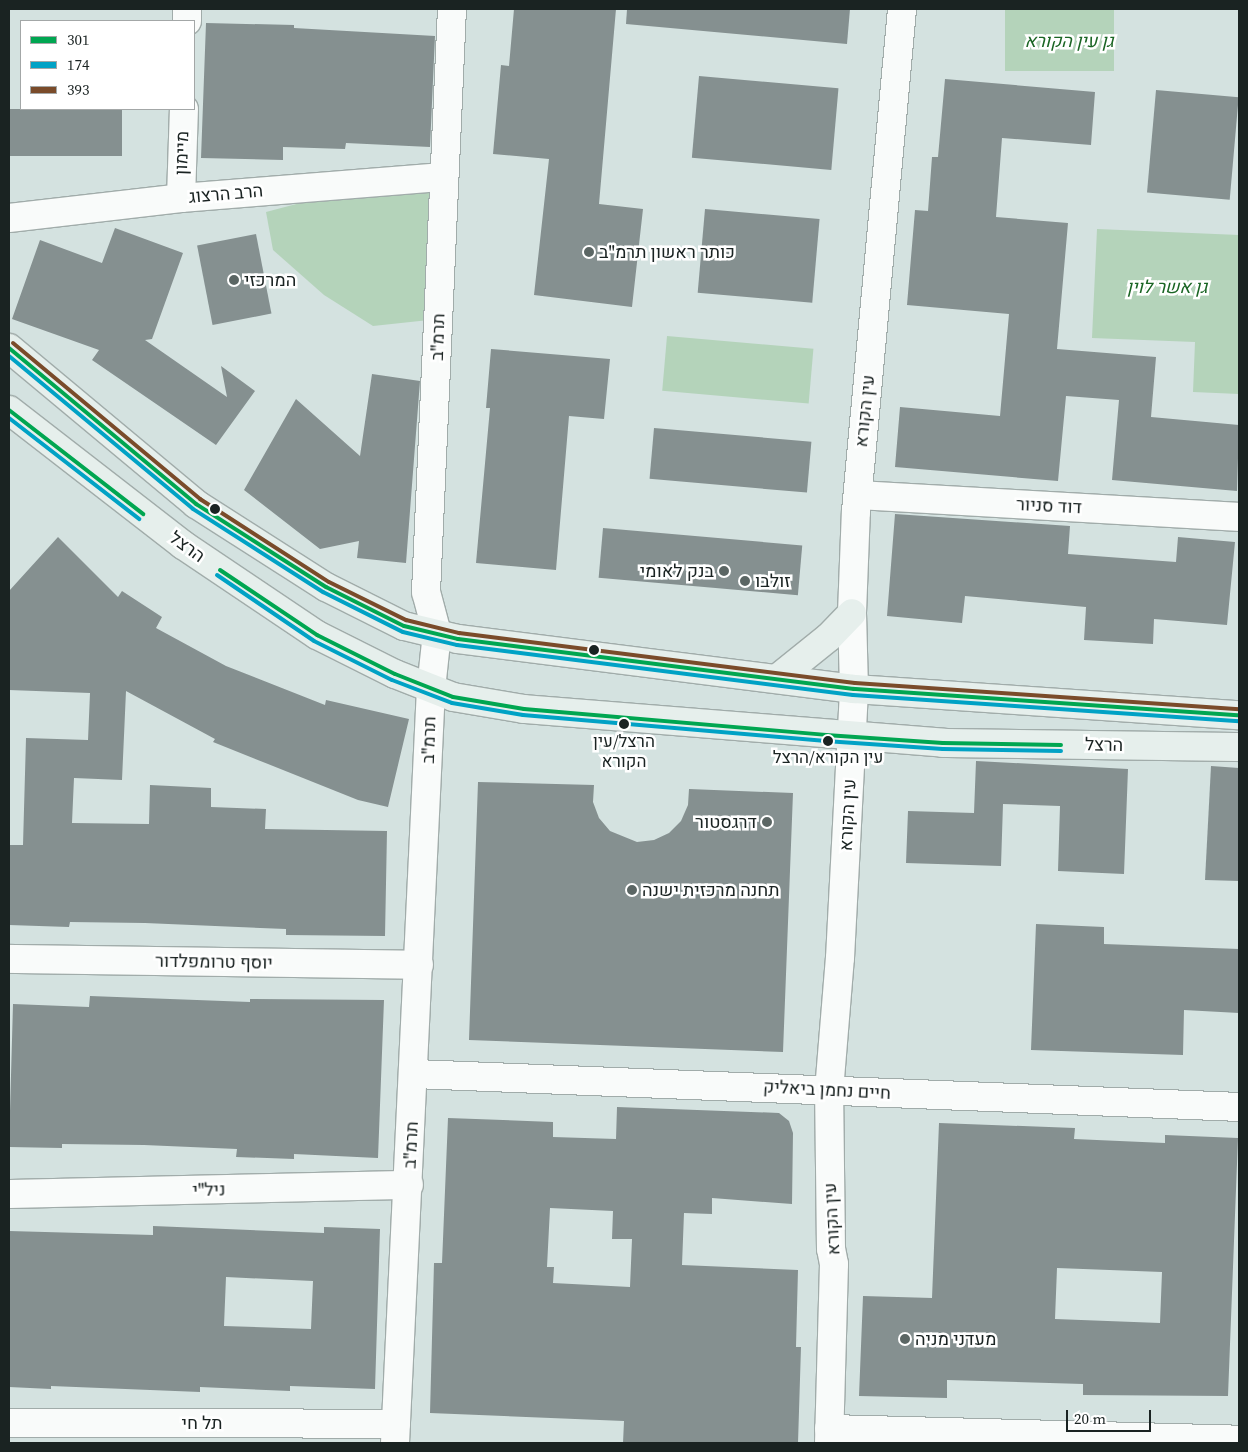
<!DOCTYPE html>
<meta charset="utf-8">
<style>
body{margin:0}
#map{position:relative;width:1248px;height:1452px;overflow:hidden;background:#d4e2e0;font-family:"Source Serif 4",Heebo,serif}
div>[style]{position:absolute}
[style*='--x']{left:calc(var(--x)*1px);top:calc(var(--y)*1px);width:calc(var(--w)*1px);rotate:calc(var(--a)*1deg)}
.green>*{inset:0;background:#b4d3ba;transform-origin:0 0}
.building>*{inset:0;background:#859090;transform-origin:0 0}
.roads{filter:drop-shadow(1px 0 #a1acaa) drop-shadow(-1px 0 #a1acaa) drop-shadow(0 1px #a1acaa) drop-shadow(0 -1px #a1acaa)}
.minor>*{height:28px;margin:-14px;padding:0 14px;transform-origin:14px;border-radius:14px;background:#f9fbfa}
.major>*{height:28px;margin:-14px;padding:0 14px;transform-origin:14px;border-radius:14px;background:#e6efec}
.bus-1>*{height:4px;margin:-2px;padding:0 2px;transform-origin:2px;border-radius:2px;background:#00a651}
.bus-2>*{height:4px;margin:-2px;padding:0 2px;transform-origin:2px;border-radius:2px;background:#01a2c5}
.bus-3>*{height:4px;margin:-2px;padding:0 2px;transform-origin:2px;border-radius:2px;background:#7a4b2a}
.dots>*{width:14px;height:14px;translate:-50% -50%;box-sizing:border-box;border:2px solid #fff;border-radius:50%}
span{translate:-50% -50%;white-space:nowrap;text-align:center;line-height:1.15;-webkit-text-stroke:5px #fff;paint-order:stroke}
.bus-label{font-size:17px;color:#1a2322}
.park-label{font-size:18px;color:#1a6524;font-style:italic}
.street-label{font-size:18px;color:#1a2322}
.poi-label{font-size:18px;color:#1a2322}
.left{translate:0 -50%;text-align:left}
.right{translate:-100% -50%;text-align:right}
.frame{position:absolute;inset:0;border:10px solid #1a2322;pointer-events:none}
.legend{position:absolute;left:20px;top:20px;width:175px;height:90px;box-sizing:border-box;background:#fff;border:1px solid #a3a7a7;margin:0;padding:6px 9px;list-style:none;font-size:15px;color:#1a2322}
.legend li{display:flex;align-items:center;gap:10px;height:25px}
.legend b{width:25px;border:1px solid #a3a7a7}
.scale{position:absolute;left:1066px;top:1410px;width:85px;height:22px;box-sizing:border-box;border:2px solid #1a2322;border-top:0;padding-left:6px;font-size:15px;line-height:18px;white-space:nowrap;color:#1a2322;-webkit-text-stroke:4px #fff;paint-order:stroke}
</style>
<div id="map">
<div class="green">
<i style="left:1005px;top:9px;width:109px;height:62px"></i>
<i style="clip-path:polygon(435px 191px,429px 320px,373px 326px,324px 295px,273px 250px,266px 212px,323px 197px)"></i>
<i style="clip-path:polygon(1097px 229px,1239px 235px,1239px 394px,1193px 392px,1195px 342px,1092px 338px)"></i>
<i style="left:667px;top:336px;width:147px;height:55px;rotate:5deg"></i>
</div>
<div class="building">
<i style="clip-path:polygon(514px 9px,616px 9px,599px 204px,643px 209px,632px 307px,534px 295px,549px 159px,493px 154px,501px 65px,509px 66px)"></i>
<i style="clip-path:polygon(627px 9px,850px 9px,847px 44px,626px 24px)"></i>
<i style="clip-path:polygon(206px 23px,294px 25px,294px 28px,435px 36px,430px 147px,346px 143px,345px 149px,283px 147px,283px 160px,201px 158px)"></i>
<i style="left:699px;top:76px;width:140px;height:82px;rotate:5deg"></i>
<i style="clip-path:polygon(945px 79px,1095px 92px,1091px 145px,1002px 138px,996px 217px,1068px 223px,1057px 349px,1156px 357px,1151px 417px,1239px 425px,1237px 491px,1112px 480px,1119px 400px,1066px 396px,1058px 481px,895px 467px,900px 407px,1000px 416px,1009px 314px,907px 305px,915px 210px,928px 211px,932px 157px,938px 157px)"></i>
<i style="left:1156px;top:90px;width:83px;height:103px;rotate:5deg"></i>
<i style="left:9px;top:109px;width:113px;height:47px"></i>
<i style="left:705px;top:209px;width:115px;height:84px;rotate:5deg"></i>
<i style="clip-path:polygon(115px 228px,183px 253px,152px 339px,145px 340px,227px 397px,221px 366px,255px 391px,216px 445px,92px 360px,99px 350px,12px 319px,40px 240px,102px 263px)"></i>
<i style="left:256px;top:234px;width:81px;height:60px;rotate:79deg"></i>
<i style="clip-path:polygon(491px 349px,610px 359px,604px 419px,569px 416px,556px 570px,476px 563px,490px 408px,486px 408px)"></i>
<i style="clip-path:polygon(372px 374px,420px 381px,406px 563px,357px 558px,359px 541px,320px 549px,244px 490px,296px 399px,360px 456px)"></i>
<i style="left:654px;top:428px;width:158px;height:51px;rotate:5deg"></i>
<i style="clip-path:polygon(895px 514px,1070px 526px,1068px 554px,1176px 562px,1178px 537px,1235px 542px,1227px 625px,1154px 619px,1153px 644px,1084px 640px,1086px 607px,965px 596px,962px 623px,887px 616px)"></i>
<i style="left:603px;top:528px;width:200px;height:50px;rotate:5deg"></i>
<i style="clip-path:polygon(58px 537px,118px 597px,122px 591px,162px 617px,156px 628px,226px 666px,325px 705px,326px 700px,409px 719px,388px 807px,358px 800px,213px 742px,215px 739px,126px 691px,122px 780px,74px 778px,72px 823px,149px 824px,150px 785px,211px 788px,211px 807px,266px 809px,265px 829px,387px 831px,385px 936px,286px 935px,286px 929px,145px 923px,70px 922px,69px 927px,9px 925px,9px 845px,23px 845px,26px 738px,88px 740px,90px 693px,9px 690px,9px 591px)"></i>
<i style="clip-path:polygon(976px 761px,1128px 769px,1124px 874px,1058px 871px,1060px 806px,1003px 804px,1001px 866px,906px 863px,908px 811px,974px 813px)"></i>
<i style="clip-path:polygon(1211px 766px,1239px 768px,1239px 881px,1205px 880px)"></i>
<i style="clip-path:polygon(478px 782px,594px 785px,593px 802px,599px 818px,610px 831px,637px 842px,654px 840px,669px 833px,681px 821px,688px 805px,689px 789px,793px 793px,783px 1052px,469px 1040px)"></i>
<i style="clip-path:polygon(1036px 924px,1104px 927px,1104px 944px,1239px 949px,1239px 1013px,1184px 1010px,1183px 1055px,1031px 1050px)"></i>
<i style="clip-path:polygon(90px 996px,250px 1002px,250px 999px,384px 1000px,378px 1158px,294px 1154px,294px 1159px,236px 1157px,237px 1149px,144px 1145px,62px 1144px,62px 1148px,9px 1147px,13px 1004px,89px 1007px)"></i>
<i style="clip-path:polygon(evenodd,617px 1107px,779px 1113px,789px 1121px,793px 1133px,792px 1204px,712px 1198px,712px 1214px,684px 1213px,682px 1265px,798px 1270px,796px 1347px,801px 1347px,798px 1443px,623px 1443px,624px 1421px,430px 1413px,434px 1263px,442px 1263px,448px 1118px,553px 1122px,553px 1137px,616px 1139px,617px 1107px,550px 1208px,613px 1211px,612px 1239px,632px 1239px,630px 1287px,553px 1283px,554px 1267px,547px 1267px,550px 1208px)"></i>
<i style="clip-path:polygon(evenodd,939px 1123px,1075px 1128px,1074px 1139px,1165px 1143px,1165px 1135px,1238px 1138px,1228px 1396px,1083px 1395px,1083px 1384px,947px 1380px,947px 1398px,859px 1396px,863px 1296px,932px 1298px,939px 1123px,1057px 1268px,1162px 1272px,1160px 1323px,1055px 1319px,1057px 1268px)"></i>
<i style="clip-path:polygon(evenodd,153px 1226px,324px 1233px,324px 1227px,380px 1229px,375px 1389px,290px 1386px,290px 1391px,200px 1387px,200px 1392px,51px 1386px,51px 1389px,9px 1387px,9px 1231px,153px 1235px,153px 1226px,226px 1277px,313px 1281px,311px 1329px,224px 1326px,226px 1277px)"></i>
</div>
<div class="roads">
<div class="minor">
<i style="--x:187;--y:21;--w:12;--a:-90"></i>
<i style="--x:181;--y:198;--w:89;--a:-88.1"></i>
<i style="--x:9;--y:218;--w:173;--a:-6.6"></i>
<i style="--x:181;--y:198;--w:263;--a:-4.6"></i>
<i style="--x:859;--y:495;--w:381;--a:3.3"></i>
<i style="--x:9;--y:959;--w:410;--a:0.8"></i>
<i style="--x:415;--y:1074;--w:825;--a:2.29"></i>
<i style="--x:9;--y:1194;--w:400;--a:-1.3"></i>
<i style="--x:9;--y:1423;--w:387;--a:0.1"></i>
<i style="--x:829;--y:1429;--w:410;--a:1.5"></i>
<i style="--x:395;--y:1443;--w:755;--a:-87.27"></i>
<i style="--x:431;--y:689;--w:56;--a:-83.9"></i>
<i style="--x:437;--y:633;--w:42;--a:-105"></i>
<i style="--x:426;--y:592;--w:584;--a:-87.45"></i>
<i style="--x:829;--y:1443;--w:179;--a:-88.4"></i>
<i style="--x:834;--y:1264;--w:15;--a:-101"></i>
<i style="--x:831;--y:1249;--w:158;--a:-90.7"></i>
<i style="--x:829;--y:1091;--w:133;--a:-85.3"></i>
<i style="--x:840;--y:958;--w:269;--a:-87"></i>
<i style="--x:854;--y:689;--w:76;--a:-91.5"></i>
<i style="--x:852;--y:613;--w:102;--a:-87.8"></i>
<i style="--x:856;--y:511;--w:504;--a:-84.76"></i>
</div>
<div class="major">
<i style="--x:9;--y:348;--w:244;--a:39.8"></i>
<i style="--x:196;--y:504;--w:154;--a:32.6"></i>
<i style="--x:326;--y:587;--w:87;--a:26.6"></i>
<i style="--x:404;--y:626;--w:56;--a:13.5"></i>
<i style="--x:458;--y:639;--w:399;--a:7.2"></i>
<i style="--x:854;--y:689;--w:386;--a:3.9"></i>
<i style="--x:9;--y:410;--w:220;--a:37.8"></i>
<i style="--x:183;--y:545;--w:161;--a:33.9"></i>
<i style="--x:317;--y:635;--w:87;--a:26.6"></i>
<i style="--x:395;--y:674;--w:62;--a:21.6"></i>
<i style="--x:453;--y:697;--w:72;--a:9.6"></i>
<i style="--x:524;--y:709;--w:420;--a:4.6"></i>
<i style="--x:943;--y:743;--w:296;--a:0.8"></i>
<i style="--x:778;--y:678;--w:65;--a:-38.8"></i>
<i style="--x:829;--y:637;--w:33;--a:-46"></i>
</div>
</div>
<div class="bus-1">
<i style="--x:9;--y:348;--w:244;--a:39.8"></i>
<i style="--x:196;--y:504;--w:154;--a:32.6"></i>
<i style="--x:326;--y:587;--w:87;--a:26.6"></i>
<i style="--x:404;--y:626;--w:56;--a:13.5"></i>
<i style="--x:458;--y:639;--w:399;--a:7.2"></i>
<i style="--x:854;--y:689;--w:386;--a:3.9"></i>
<i style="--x:9;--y:410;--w:170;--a:37.8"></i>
<i style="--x:220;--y:570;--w:117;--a:33.8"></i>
<i style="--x:317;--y:635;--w:87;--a:26.6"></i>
<i style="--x:395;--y:674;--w:62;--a:21.6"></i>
<i style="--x:453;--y:697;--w:72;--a:9.6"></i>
<i style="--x:524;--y:709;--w:303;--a:4.9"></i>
<i style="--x:826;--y:735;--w:117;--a:3.9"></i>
<i style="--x:943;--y:743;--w:118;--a:1"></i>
</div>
<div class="bus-2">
<i style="--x:9;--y:356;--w:239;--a:39.7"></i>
<i style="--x:193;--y:509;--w:154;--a:32.6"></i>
<i style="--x:323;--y:592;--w:89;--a:26.6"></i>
<i style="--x:403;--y:632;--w:56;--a:13.5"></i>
<i style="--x:457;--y:645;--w:399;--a:7.2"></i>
<i style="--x:853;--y:695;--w:387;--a:3.9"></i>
<i style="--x:9;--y:418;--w:165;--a:37.8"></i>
<i style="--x:217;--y:575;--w:117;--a:34.2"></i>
<i style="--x:314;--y:641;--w:87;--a:26.6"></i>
<i style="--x:392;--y:680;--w:64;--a:21"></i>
<i style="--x:452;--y:703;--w:72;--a:9.6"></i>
<i style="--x:523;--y:715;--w:303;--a:4.9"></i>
<i style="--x:825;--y:741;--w:118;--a:3.9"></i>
<i style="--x:943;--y:749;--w:118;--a:1"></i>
</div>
<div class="bus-3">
<i style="--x:13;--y:343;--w:244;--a:39.8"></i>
<i style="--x:200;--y:499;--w:153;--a:32.8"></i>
<i style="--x:329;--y:582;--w:86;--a:26.3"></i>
<i style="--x:406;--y:620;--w:55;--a:13.8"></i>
<i style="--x:459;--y:633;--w:399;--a:7.2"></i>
<i style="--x:855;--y:683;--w:385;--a:3.9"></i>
</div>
<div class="dots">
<i style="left:589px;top:252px;background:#5b6664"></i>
<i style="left:234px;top:280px;background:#5b6664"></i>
<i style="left:215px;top:509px;background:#1a2322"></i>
<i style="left:724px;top:571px;background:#5b6664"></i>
<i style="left:745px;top:581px;background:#5b6664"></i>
<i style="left:594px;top:650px;background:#1a2322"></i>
<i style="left:624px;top:724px;background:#1a2322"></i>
<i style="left:828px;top:741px;background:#1a2322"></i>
<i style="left:767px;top:822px;background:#5b6664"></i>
<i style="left:632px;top:890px;background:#5b6664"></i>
<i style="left:905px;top:1339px;background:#5b6664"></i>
</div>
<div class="bus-label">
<span style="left:624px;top:752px">הרצל/עין<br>הקורא</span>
<span style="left:828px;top:758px">עין הקורא/הרצל</span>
</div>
<div class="park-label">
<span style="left:1069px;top:41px">גן עין הקורא</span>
<span style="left:1167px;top:287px">גן אשר לוין</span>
</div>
<div class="street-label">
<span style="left:182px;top:153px;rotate:-88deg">מיימון</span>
<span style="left:226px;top:194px;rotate:-5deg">הרב הרצוג</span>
<span style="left:438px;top:337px;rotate:-88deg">תרמ"ב</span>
<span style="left:865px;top:411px;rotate:-84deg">עין הקורא</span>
<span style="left:1049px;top:506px;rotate:3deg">דוד סניור</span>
<span style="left:187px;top:547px;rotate:36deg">הרצל</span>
<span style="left:429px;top:740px;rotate:-88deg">תרמ"ב</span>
<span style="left:1104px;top:745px;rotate:1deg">הרצל</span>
<span style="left:848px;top:815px;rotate:-87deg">עין הקורא</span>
<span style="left:214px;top:962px;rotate:1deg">יוסף טרומפלדור</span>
<span style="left:827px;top:1090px;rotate:3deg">חיים נחמן ביאליק</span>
<span style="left:411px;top:1145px;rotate:-87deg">תרמ"ב</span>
<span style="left:209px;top:1190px;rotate:-1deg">ניל"י</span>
<span style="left:832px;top:1219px;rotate:-93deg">עין הקורא</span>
<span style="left:202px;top:1423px">תל חי</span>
</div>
<div class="poi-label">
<span class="left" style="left:599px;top:252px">כותר ראשון תרמ"ב</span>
<span class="left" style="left:244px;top:280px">המרכזי</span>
<span class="right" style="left:714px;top:571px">בנק לאומי</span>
<span class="left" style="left:755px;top:581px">זולבו</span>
<span class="right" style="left:757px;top:822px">דרגסטור</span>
<span class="left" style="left:642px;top:890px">תחנה מרכזית ישנה</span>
<span class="left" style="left:915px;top:1339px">מעדני מניה</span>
</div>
<div class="frame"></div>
<ul class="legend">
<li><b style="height:6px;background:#00a651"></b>301</li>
<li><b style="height:6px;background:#01a2c5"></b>174</li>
<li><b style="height:6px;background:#7a4b2a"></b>393</li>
</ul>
<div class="scale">20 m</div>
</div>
